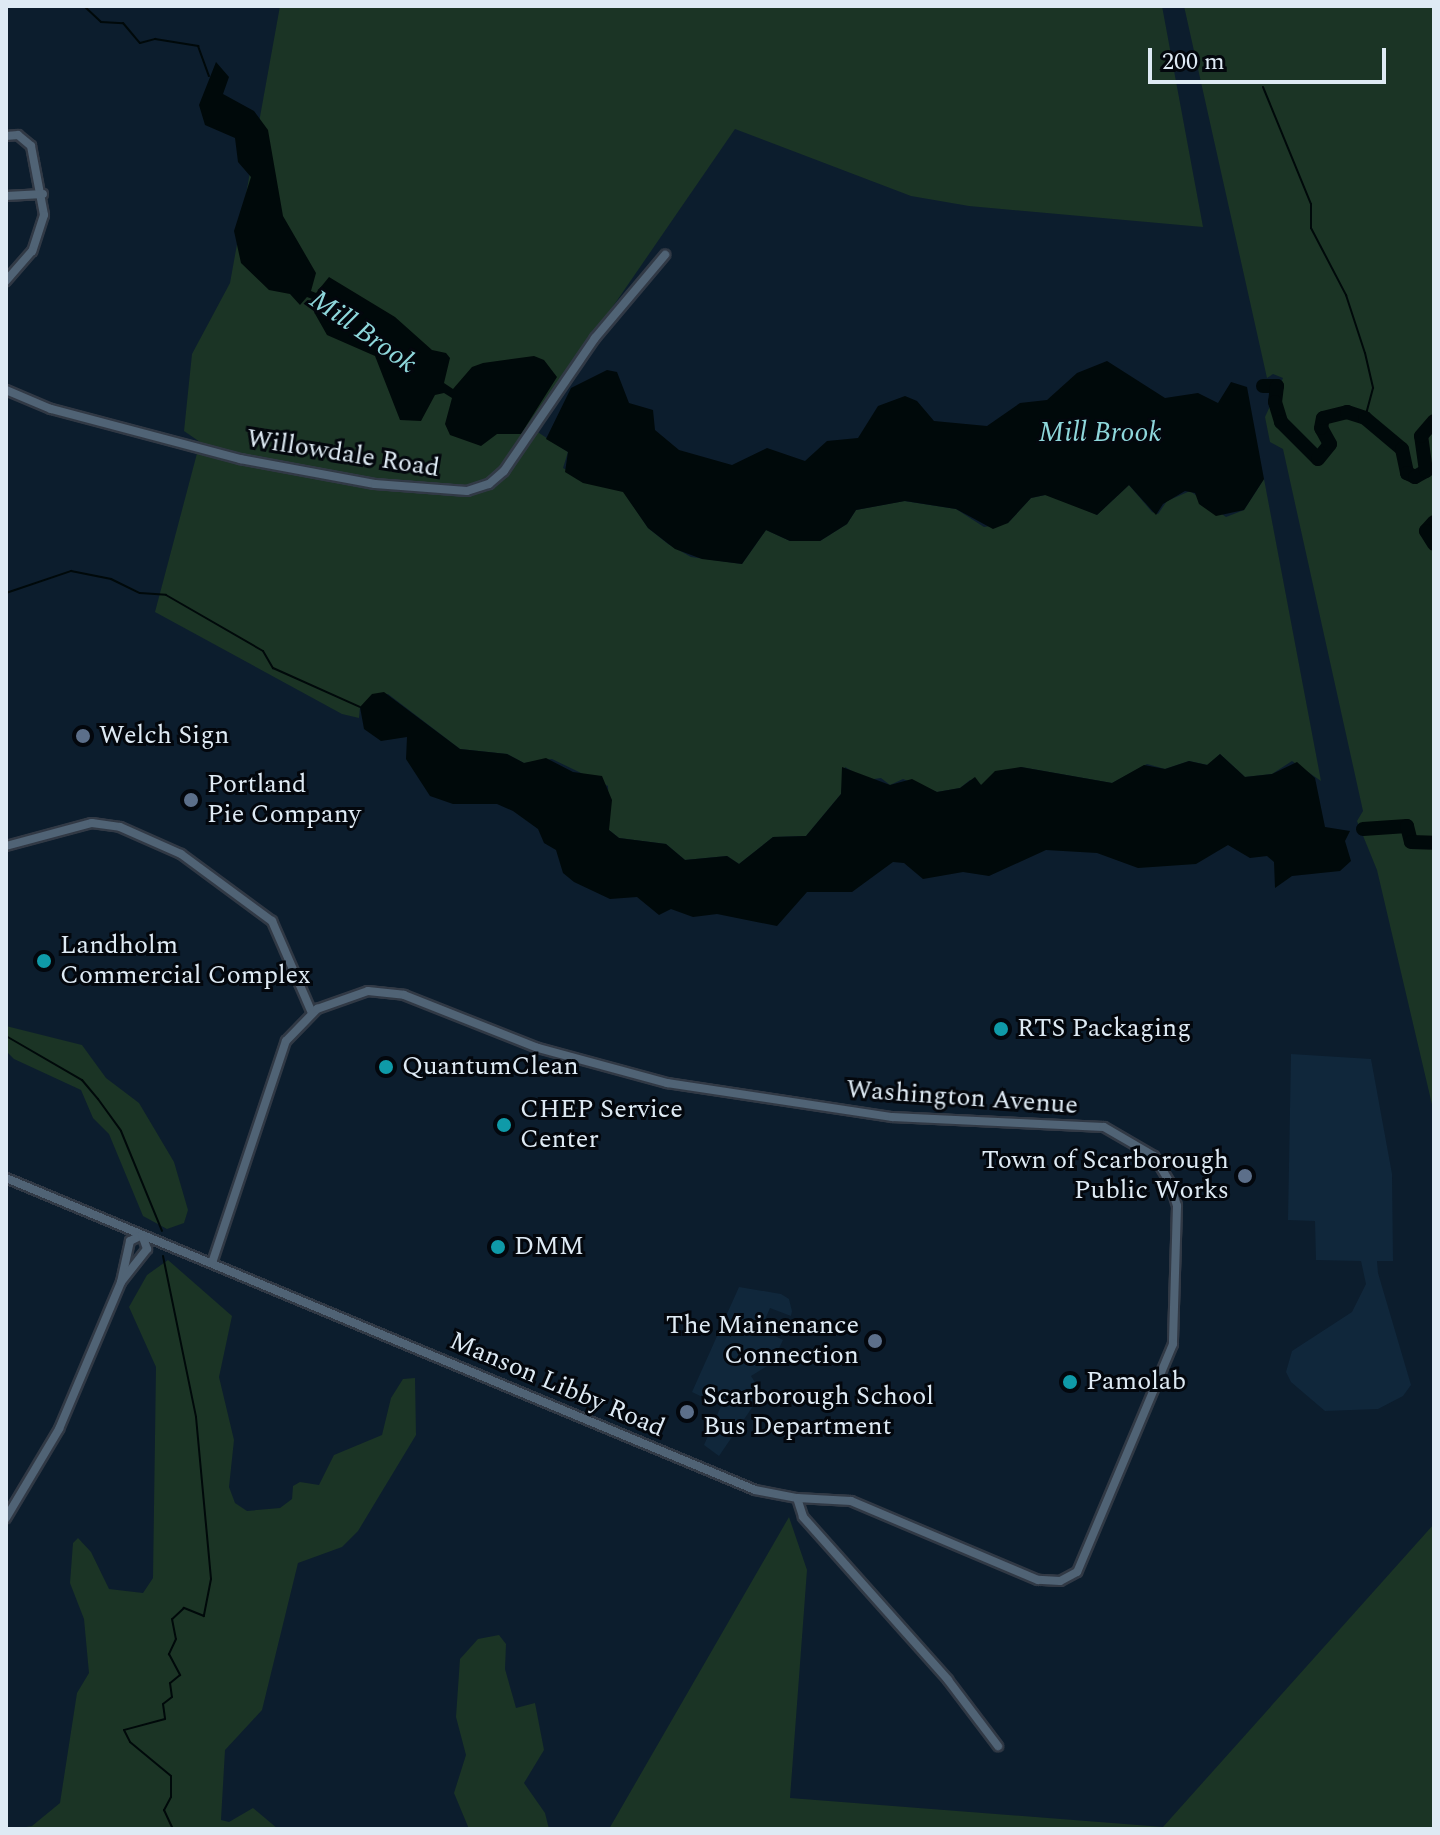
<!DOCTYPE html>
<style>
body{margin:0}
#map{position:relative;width:1440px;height:1835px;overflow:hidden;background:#0c1d2d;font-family:Spectral,serif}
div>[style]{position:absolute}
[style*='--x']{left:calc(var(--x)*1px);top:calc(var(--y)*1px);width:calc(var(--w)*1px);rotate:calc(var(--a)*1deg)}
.built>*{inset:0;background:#10273b}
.green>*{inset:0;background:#1b3425}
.water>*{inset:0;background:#00090a}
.stream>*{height:2px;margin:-1px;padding:0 1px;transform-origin:1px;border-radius:1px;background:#00090a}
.river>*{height:14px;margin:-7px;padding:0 7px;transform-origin:7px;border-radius:7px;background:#00090a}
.roads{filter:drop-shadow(2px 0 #313945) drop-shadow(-2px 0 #313945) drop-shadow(0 2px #313945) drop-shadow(0 -2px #313945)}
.minor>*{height:8px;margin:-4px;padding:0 4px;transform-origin:4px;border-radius:4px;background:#506375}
.dots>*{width:22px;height:22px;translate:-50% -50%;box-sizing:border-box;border:4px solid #03070d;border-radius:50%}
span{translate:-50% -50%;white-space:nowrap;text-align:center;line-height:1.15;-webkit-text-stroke:6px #03070d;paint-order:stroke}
.street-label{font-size:26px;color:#deeaf4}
.poi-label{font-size:26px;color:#deeaf4}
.left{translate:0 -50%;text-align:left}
.right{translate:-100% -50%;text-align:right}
.water-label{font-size:28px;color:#8ed7db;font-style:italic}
.frame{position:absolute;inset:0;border:8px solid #deeaf4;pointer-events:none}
.scale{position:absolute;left:1148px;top:48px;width:238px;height:36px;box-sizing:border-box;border:4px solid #deeaf4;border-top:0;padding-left:10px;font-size:24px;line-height:28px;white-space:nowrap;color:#deeaf4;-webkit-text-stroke:6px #03070d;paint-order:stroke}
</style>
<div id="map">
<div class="built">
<i style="clip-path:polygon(1291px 1054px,1371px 1059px,1392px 1174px,1393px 1261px,1377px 1261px,1378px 1273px,1411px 1385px,1403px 1396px,1378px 1409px,1325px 1411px,1291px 1382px,1286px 1372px,1292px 1351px,1352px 1312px,1366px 1284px,1361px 1261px,1316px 1260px,1315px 1221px,1288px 1220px)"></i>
<i style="clip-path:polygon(739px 1287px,781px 1294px,789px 1299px,792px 1311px,791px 1316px,770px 1308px,761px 1329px,783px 1340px,772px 1363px,751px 1376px,762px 1393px,719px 1456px,704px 1445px,721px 1406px,692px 1392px)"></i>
</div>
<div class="green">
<i style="clip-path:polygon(280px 6px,1162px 6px,1203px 227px,969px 206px,911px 196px,735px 129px,530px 427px,568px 452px,563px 468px,588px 482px,623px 491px,648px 528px,668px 544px,691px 557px,742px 564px,766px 530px,790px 541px,820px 541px,847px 524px,856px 510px,904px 501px,956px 509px,984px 527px,1008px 523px,1031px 498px,1050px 494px,1097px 515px,1129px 485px,1152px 512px,1158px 514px,1167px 501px,1190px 491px,1226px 517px,1244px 510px,1264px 479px,1321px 781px,1292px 761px,1272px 774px,1245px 777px,1220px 754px,1208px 765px,1189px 761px,1165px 769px,1147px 764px,1112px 783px,1021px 767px,981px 785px,970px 780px,960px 788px,937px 792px,903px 779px,890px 785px,881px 778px,867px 780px,845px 767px,841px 794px,806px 836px,773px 837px,739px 864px,727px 856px,685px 860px,666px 844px,619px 838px,609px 830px,608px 786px,552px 759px,524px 763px,507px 754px,460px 749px,388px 694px,360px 707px,359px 718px,342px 714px,155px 612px,200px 442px,184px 431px,192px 354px,230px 283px)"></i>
<i style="clip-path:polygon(1184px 6px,1434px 6px,1434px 1113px,1377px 870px,1357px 821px,1363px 811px,1283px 449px,1270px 442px,1265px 417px,1283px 378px,1273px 374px,1267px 378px)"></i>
<i style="clip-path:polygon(6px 1026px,82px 1045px,106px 1078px,139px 1103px,174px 1162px,188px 1210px,184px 1223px,167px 1229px,143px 1216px,109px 1134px,93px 1118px,81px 1090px,14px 1059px,6px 1051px)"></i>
<i style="clip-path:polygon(168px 1260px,232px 1316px,219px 1377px,234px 1440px,229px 1487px,235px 1503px,247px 1511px,280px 1508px,292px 1499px,293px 1486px,300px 1482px,319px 1485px,334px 1455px,382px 1435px,391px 1398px,403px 1379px,415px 1378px,416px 1435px,358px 1531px,342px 1547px,298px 1563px,262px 1710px,225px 1750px,221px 1820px,229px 1822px,253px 1808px,278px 1829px,13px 1829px,32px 1826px,60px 1803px,77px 1693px,89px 1673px,84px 1619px,70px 1583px,73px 1543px,78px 1538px,91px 1552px,109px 1589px,143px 1593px,153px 1578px,156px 1367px,129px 1307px,147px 1275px)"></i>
<i style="clip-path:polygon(789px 1517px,807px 1570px,790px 1798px,1163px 1827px,1434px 1524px,1434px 1829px,609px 1829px)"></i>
<i style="clip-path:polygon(499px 1635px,506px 1644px,505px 1669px,516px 1708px,535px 1703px,544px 1750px,524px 1783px,545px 1813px,549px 1829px,469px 1829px,454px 1793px,466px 1755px,456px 1717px,460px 1659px,478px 1639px)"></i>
</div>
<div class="water">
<i style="clip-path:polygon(216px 62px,229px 77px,223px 94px,254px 111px,268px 130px,283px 216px,316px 273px,311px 291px,316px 293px,329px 277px,395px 317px,432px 350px,446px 353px,450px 358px,444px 383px,453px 389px,472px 367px,483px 363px,534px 356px,544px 360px,557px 377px,521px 434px,497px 434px,481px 446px,450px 435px,445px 424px,452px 398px,444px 393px,435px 395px,421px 421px,400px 420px,375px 356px,327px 335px,314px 312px,315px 300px,307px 297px,300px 305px,290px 294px,269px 290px,241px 263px,234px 231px,251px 177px,238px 162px,235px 138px,205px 125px,199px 105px)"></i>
<i style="clip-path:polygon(1107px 361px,1165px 398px,1198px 393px,1218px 403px,1231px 382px,1247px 387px,1264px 479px,1244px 510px,1216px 516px,1199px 504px,1195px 493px,1185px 491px,1163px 504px,1156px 515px,1129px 485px,1097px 515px,1045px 495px,1031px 498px,1008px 523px,993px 529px,956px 509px,905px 501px,856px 510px,847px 524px,820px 541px,790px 541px,766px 530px,742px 564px,702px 559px,675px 549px,648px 528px,623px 492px,583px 483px,565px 472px,568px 452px,546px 439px,571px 388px,607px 370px,617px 372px,629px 403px,653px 410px,655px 430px,679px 450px,732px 465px,767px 448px,805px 461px,827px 441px,858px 438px,878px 406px,905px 396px,917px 401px,934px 421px,987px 426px,1020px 403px,1047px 400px,1077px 373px)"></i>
<i style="clip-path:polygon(384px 692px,460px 749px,507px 754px,524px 763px,546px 758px,573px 772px,602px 776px,612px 800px,609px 830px,619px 838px,666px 844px,685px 860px,727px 856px,739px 864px,773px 837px,806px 836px,841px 794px,842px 767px,890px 785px,912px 779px,937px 792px,960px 788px,975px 777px,981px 785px,995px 771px,1021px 767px,1112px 783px,1144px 765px,1165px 769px,1189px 761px,1207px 765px,1220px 754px,1245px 777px,1272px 774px,1297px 762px,1315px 778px,1325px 827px,1350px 831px,1345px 841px,1351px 861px,1340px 871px,1292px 876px,1275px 888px,1274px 862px,1267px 856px,1250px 858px,1228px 845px,1196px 864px,1138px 868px,1097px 853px,1046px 850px,989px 876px,963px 872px,923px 879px,904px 863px,893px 862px,852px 892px,807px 892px,777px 926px,717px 914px,693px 917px,671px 909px,659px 915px,637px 897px,610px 899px,574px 882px,563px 873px,556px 850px,544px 843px,538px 829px,513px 811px,497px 804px,453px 804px,430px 796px,406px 759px,407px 737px,381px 741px,364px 729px,360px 707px,372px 694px)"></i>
</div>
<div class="stream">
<i style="--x:84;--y:6;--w:23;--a:43"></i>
<i style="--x:101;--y:22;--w:22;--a:3"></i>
<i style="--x:123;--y:23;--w:26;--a:50"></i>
<i style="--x:140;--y:43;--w:16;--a:-15"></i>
<i style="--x:155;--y:39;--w:44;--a:9.2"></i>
<i style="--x:198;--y:46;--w:32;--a:70"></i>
<i style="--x:1263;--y:87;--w:126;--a:67.7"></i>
<i style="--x:1311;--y:204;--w:24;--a:90"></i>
<i style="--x:1311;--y:228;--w:76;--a:62.4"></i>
<i style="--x:1346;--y:295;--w:61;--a:71.9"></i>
<i style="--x:1365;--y:353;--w:36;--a:77"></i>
<i style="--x:1373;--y:388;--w:31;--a:105"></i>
<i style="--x:6;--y:593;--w:69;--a:-18.7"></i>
<i style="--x:71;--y:571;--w:41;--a:11.3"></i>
<i style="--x:111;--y:579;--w:32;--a:26"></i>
<i style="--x:140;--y:593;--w:26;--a:4"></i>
<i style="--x:166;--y:595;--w:112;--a:30"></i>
<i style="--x:263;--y:651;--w:20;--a:60"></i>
<i style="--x:273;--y:668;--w:95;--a:24.1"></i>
<i style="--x:6;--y:1036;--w:88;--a:30.1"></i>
<i style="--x:82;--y:1080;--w:25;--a:50"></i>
<i style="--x:98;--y:1099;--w:39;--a:54"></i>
<i style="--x:121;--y:1131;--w:108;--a:67.7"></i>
<i style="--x:163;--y:1256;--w:164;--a:78.4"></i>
<i style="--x:196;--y:1417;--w:163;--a:84.7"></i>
<i style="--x:211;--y:1579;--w:38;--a:101"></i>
<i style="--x:204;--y:1616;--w:22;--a:-158"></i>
<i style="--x:184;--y:1608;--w:16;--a:137"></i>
<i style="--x:172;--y:1619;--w:20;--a:79"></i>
<i style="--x:176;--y:1639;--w:17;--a:115"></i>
<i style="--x:169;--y:1654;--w:24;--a:62"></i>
<i style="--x:180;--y:1675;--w:13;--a:141"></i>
<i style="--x:170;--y:1683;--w:14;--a:82"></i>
<i style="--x:172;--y:1697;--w:11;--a:142"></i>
<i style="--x:163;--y:1704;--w:15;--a:82"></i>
<i style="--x:165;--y:1719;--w:42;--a:165"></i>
<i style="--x:124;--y:1730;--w:13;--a:63"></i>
<i style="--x:130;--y:1742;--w:53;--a:39.7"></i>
<i style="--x:171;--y:1776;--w:21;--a:90"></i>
<i style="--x:171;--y:1797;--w:15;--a:118"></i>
<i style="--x:164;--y:1810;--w:21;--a:65"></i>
</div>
<div class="river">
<i style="--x:1263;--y:386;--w:14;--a:0"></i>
<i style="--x:1277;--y:386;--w:16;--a:97"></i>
<i style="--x:1275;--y:402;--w:21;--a:73"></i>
<i style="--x:1281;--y:422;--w:52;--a:45"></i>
<i style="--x:1318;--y:459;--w:19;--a:-51"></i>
<i style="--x:1330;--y:444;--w:18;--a:-119"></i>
<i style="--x:1321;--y:428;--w:10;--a:-79"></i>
<i style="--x:1323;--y:418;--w:25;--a:-14"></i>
<i style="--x:1347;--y:412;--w:19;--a:18"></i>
<i style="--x:1365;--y:418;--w:48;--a:40"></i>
<i style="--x:1402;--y:449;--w:25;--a:78"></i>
<i style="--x:1407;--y:473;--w:9;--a:27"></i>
<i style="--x:1415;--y:477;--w:13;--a:-29"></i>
<i style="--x:1426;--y:471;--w:35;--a:-98"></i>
<i style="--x:1421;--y:436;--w:20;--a:-49"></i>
<i style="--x:1434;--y:522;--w:12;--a:132"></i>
<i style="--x:1426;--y:531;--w:15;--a:58"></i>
<i style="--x:1363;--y:829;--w:44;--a:-3.9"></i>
<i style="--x:1407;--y:826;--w:16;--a:76"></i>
<i style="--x:1411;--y:842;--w:23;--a:2"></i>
</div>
<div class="roads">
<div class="minor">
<i style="--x:6;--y:136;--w:12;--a:-5"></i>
<i style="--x:18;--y:135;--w:17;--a:40"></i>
<i style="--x:31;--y:146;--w:70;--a:79.3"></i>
<i style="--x:44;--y:215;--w:38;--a:108"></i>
<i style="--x:32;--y:251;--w:40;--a:131"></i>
<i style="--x:6;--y:196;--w:37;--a:-3"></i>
<i style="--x:6;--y:390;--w:49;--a:22.9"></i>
<i style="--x:51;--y:409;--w:196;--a:14.8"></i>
<i style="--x:240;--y:459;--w:137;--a:10.5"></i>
<i style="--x:375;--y:484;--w:92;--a:4.4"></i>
<i style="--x:467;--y:491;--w:23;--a:-18"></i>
<i style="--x:489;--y:484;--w:20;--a:-41"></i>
<i style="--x:504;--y:471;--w:161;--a:-55.6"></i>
<i style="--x:595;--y:338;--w:109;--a:-49.9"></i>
<i style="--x:6;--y:846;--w:89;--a:-15"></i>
<i style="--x:92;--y:823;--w:28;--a:8"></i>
<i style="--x:120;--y:827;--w:67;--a:23.9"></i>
<i style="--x:181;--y:854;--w:113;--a:36.4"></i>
<i style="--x:272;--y:921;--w:100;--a:66.5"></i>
<i style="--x:6;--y:1178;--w:811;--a:22.61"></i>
<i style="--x:755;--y:1490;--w:43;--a:10.8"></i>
<i style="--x:797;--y:1498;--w:20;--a:72"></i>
<i style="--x:803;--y:1517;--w:218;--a:48.3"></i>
<i style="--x:948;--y:1680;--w:83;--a:52.9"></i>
<i style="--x:212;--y:1263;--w:234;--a:-71.6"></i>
<i style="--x:286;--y:1041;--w:45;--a:-45.9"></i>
<i style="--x:317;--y:1009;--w:54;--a:-19.4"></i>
<i style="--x:368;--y:991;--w:36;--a:6"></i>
<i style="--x:404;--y:995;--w:144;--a:21.6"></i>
<i style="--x:538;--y:1048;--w:134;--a:15.2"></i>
<i style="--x:667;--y:1083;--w:228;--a:8.6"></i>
<i style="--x:892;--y:1117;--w:212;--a:2.7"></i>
<i style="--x:1104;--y:1127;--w:58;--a:30.1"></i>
<i style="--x:1154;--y:1156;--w:31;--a:59"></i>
<i style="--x:1170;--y:1183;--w:24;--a:73"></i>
<i style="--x:1177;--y:1206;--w:138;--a:91.7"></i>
<i style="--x:1173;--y:1344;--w:247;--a:112.8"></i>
<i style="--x:1077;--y:1572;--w:19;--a:152"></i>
<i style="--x:1060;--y:1581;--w:22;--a:-177"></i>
<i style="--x:1038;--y:1580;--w:203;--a:-157.1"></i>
<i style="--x:851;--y:1501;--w:54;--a:-176.8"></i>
<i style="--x:6;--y:1518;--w:104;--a:-59.2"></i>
<i style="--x:59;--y:1429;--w:160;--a:-67.1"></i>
<i style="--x:121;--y:1282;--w:42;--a:-77.6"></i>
<i style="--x:130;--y:1241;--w:13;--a:-27"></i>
<i style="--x:142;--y:1235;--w:15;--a:70"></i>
<i style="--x:147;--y:1249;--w:42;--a:128.2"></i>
</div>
</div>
<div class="dots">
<i style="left:83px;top:736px;background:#5c6f8a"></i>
<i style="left:191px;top:800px;background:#5c6f8a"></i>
<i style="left:44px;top:961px;background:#0f9aa8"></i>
<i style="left:1001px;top:1029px;background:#0f9aa8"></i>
<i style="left:386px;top:1067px;background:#0f9aa8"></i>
<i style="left:504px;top:1125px;background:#0f9aa8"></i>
<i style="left:1245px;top:1176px;background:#5c6f8a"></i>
<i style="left:498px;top:1247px;background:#0f9aa8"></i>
<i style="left:875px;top:1341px;background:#5c6f8a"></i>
<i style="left:1070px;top:1382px;background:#0f9aa8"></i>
<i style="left:687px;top:1412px;background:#5c6f8a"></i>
</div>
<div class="street-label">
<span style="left:343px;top:454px;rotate:9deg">Willowdale Road</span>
<span style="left:962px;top:1098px;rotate:4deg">Washington Avenue</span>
<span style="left:557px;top:1385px;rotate:23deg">Manson Libby Road</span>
</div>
<div class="poi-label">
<span class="left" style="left:99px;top:736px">Welch Sign</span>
<span class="left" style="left:207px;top:800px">Portland<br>Pie Company</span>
<span class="left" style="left:60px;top:961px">Landholm<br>Commercial Complex</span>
<span class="left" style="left:1017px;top:1029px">RTS Packaging</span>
<span class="left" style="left:402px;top:1067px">QuantumClean</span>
<span class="left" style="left:520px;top:1125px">CHEP Service<br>Center</span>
<span class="right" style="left:1229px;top:1176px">Town of Scarborough<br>Public Works</span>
<span class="left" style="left:514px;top:1247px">DMM</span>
<span class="right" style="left:859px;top:1341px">The Mainenance<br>Connection</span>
<span class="left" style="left:1086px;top:1382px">Pamolab</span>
<span class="left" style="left:703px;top:1412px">Scarborough School<br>Bus Department</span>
</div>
<div class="water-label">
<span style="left:363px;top:332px;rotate:35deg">Mill Brook</span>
<span style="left:1100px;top:433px">Mill Brook</span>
</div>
<div class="frame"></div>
<div class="scale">200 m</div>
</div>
